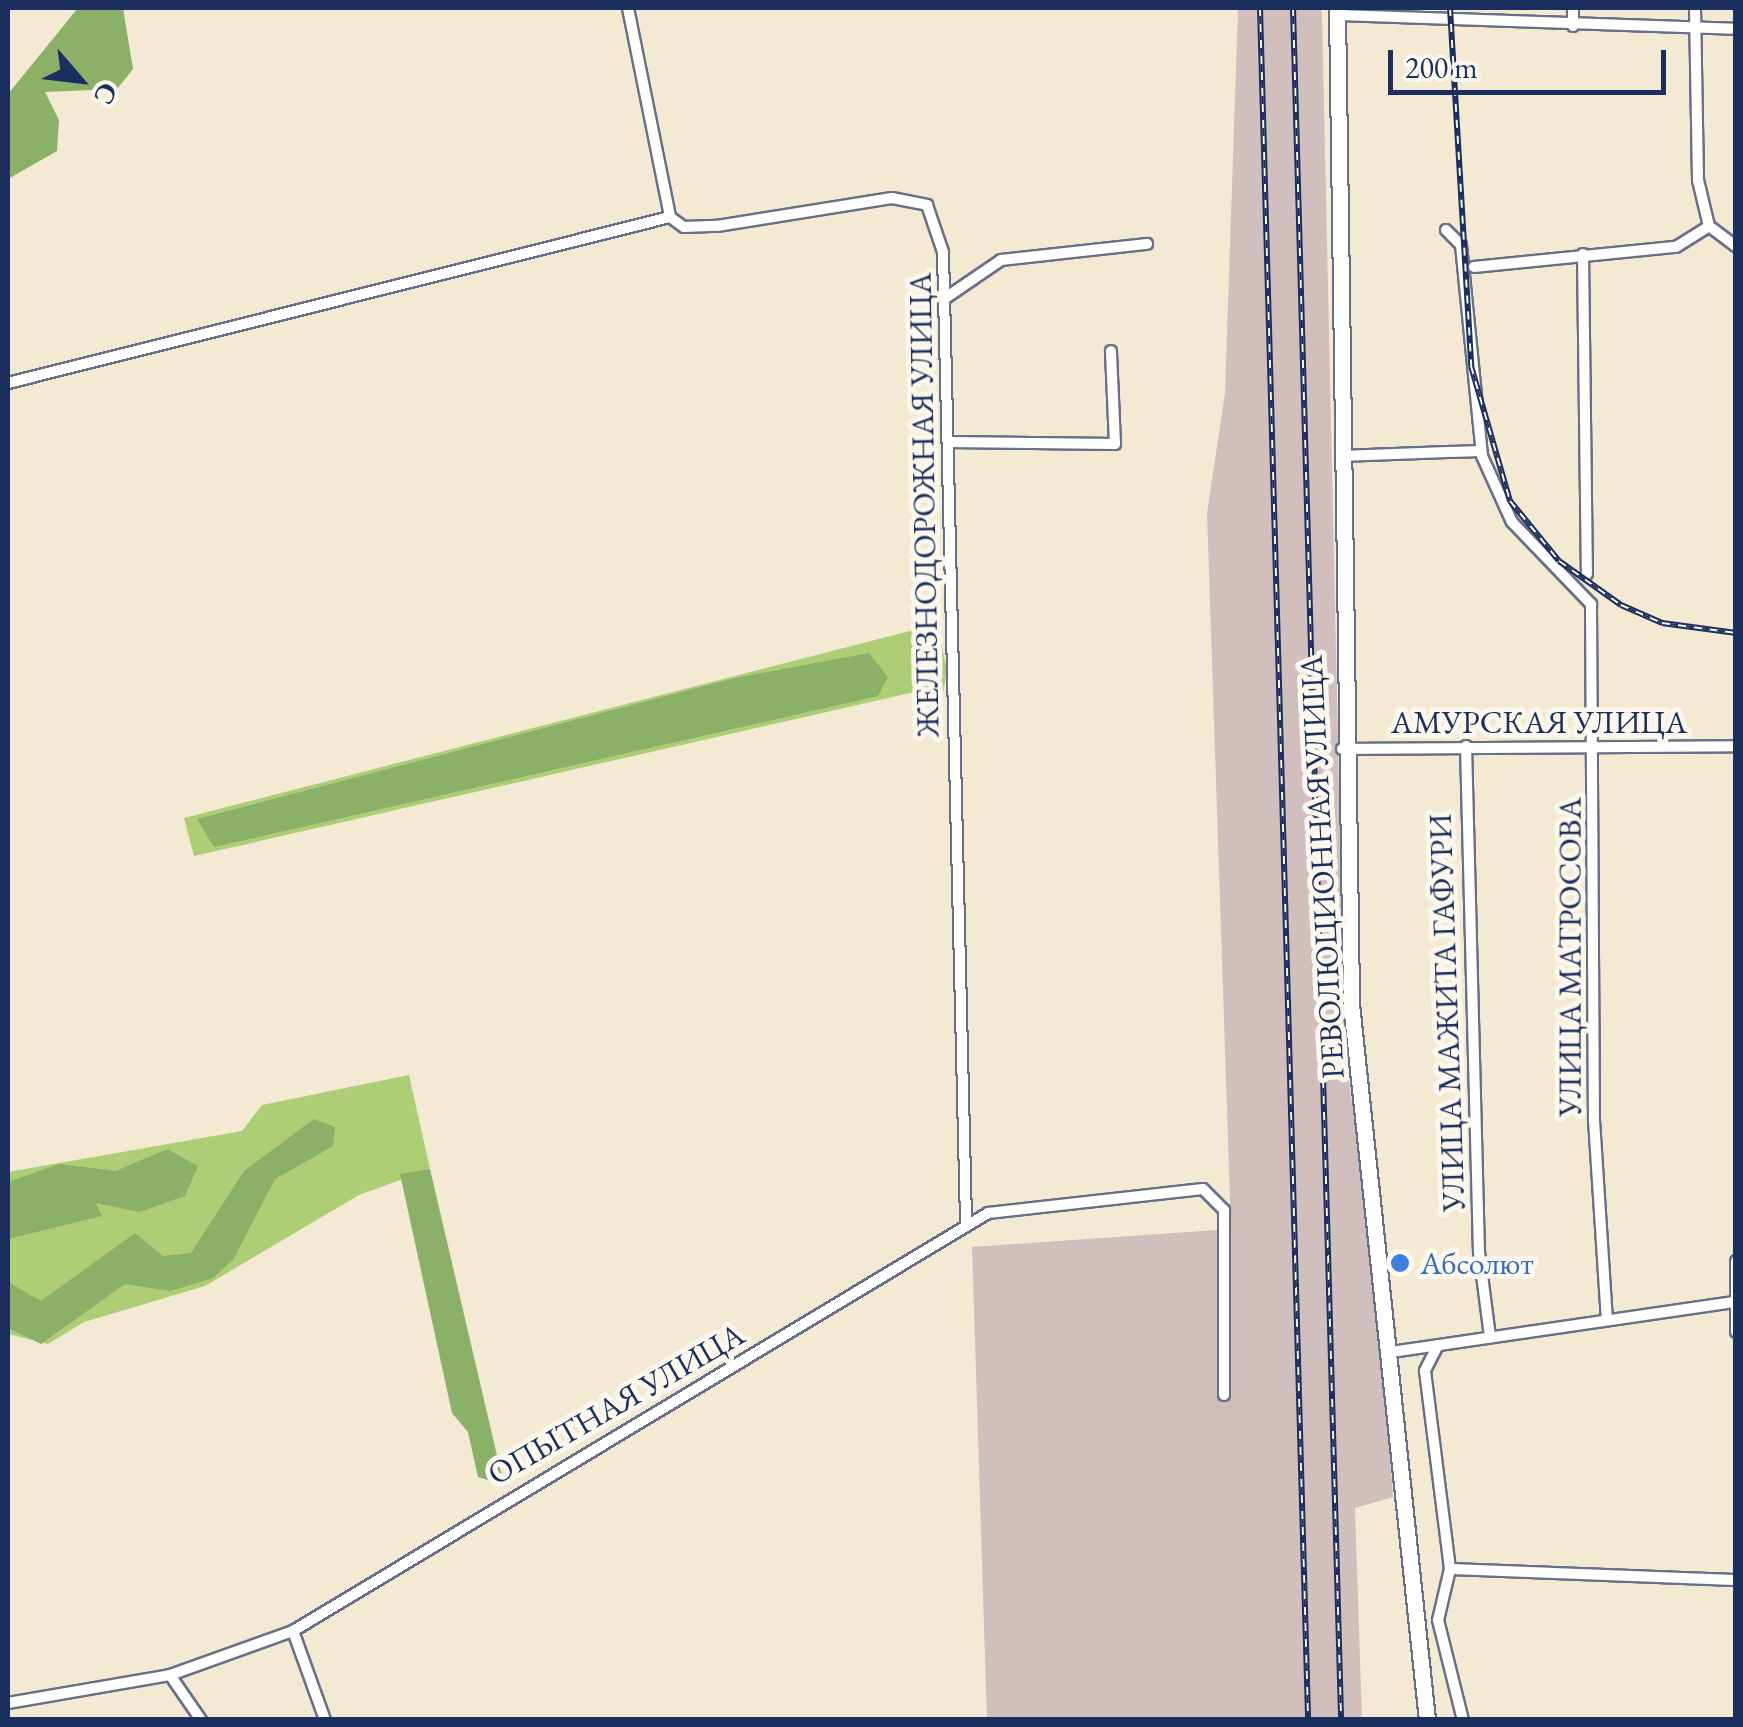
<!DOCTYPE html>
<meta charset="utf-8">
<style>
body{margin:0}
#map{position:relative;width:1743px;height:1727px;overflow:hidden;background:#f4e9d2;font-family:"EB Garamond",serif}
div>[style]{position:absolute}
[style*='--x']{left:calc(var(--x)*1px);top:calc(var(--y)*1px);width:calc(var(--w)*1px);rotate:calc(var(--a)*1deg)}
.industrial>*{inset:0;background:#d1bfbd}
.green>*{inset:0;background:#aece76}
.forest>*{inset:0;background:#8ab167}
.roads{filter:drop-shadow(2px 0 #677087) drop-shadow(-2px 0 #677087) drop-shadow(0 2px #677087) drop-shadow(0 -2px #677087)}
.street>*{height:10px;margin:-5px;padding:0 5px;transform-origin:5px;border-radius:5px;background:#fff}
.secondary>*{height:15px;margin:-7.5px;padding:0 7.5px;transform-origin:7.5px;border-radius:7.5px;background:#fff}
.rail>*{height:6px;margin-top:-3px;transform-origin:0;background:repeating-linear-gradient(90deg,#fbf7ec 0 8px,#1b2f5e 0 16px);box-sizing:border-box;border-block:2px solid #1b2f5e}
.dots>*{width:28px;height:28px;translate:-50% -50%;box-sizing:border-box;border:5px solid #fbf7ec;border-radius:50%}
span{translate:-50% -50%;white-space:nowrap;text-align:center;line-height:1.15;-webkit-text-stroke:10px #fbf7ec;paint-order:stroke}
.street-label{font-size:32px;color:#1b2f5e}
.shop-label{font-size:32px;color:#366cbe}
.left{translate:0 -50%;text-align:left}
.frame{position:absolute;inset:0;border:10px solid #1b2f5e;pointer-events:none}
.north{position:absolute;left:30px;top:30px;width:100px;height:100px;-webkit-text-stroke:8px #fbf7ec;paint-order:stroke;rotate:118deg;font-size:28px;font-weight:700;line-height:40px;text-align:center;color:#1b2f5e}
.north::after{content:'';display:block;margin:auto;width:35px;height:45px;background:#1b2f5e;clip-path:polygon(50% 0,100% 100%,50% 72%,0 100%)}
.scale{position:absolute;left:1388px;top:50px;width:278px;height:45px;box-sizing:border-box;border:5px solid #1b2f5e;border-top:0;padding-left:12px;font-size:30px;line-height:35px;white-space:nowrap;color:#1b2f5e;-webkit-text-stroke:8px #fbf7ec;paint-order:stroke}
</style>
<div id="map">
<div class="industrial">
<i style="clip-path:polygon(1238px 8px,1321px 8px,1322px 16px,1345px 1058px,1372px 1228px,1393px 1497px,1355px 1508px,1362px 1719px,987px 1719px,972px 1247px,1231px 1229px,1207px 513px,1225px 393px)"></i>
</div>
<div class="green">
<i style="clip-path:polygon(937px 624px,947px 670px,941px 706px,923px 690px,194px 856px,184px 818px)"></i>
<i style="clip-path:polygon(409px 1075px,430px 1169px,359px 1195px,205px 1286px,84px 1322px,48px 1344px,8px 1334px,8px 1172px,242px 1131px,262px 1105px)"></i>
</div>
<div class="forest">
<i style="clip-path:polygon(78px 8px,123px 8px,133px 69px,117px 89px,45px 92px,59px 120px,57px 151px,8px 179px,8px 94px)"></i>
<i style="clip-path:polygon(869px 653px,888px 677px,878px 696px,214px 847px,197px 819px,735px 678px)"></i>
<i style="clip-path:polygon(314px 1119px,335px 1127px,333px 1146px,275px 1179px,233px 1260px,213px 1278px,171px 1291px,125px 1284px,41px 1344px,8px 1328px,8px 1282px,41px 1301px,135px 1233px,163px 1256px,191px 1253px,244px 1171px)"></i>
<i style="clip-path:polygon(167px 1149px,198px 1166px,185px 1196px,139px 1212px,96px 1203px,102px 1216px,8px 1239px,8px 1182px,59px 1164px,116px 1171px)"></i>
<i style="clip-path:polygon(430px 1169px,503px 1481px,498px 1483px,478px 1477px,468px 1432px,452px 1413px,400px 1174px)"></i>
</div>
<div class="roads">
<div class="street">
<i style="--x:628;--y:8;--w:213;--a:78.6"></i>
<i style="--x:670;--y:217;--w:17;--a:36"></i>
<i style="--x:684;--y:227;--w:33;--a:-2"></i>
<i style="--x:717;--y:226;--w:177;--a:-9.1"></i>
<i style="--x:892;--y:198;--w:36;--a:11"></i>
<i style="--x:927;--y:205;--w:50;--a:71.2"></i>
<i style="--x:943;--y:252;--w:971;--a:88.64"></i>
<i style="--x:1573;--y:8;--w:18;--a:90"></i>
<i style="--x:1695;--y:8;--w:172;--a:89"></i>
<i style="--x:1698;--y:180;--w:47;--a:76.6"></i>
<i style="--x:1709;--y:226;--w:34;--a:37"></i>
<i style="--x:1337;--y:15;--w:399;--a:2"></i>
<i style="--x:1446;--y:230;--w:21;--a:45"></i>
<i style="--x:1461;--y:245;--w:212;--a:84.3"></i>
<i style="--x:1482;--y:456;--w:72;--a:65.6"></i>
<i style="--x:1512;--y:522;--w:114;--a:46.1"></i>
<i style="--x:1591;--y:604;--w:516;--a:89.67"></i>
<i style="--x:1594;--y:1120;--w:199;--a:86.3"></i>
<i style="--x:1583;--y:254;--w:320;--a:89.3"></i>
<i style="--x:1474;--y:267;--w:203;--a:-5.7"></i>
<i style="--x:1676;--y:247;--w:39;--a:-32"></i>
<i style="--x:944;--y:299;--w:69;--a:-34.4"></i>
<i style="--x:1001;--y:260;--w:147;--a:-6.3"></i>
<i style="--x:8;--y:383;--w:682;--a:-14.08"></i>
<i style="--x:948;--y:442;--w:167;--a:0.7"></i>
<i style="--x:1115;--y:444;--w:93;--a:-92.5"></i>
<i style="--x:1341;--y:456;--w:139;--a:-2.1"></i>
<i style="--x:1466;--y:746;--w:506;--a:88.53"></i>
<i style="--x:1479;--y:1252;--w:86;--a:82.6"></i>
<i style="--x:1342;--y:749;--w:394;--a:-0.4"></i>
<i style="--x:1736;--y:1261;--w:71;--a:90"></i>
<i style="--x:1438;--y:1345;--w:29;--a:117"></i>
<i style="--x:1425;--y:1371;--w:200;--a:82.8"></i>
<i style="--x:1450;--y:1569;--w:52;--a:103.2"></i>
<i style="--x:1438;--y:1620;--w:103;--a:76"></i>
<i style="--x:1391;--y:1352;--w:345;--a:-8.3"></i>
<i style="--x:1450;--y:1569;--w:286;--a:2.2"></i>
<i style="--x:293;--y:1631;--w:95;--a:70.2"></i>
<i style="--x:170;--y:1675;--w:55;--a:55.4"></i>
<i style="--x:8;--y:1703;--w:164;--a:-9.8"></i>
<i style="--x:170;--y:1675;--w:131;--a:-19.7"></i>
<i style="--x:293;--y:1631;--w:811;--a:-31.02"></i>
<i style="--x:988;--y:1213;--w:216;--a:-6.4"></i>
<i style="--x:1203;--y:1189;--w:30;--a:45"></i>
<i style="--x:1224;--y:1210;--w:185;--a:90"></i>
</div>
<div class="secondary">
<i style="--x:1337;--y:8;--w:996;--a:89.19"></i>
<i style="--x:1351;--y:1004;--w:720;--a:83.94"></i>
</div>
</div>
<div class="rail">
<i style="--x:1260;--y:8;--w:1713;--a:88.39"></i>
<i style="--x:1293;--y:8;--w:1713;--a:88.39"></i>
<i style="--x:1450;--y:8;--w:359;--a:86.6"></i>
<i style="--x:1471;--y:366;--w:141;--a:73.9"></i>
<i style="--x:1510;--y:501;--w:77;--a:50.8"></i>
<i style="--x:1559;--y:561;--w:76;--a:35.4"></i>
<i style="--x:1621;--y:605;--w:45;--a:23.7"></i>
<i style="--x:1662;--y:623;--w:75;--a:7.7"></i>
</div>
<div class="dots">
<i style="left:1400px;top:1263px;background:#3f7fe0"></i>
</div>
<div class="street-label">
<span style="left:924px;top:505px;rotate:-91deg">ЖЕЛЕЗНОДОРОЖНАЯ УЛИЦА</span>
<span style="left:1539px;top:722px">АМУРСКАЯ УЛИЦА</span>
<span style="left:1322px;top:867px;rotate:-93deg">РЕВОЛЮЦИОННАЯ УЛИЦА</span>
<span style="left:1570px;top:957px;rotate:-90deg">УЛИЦА МАТРОСОВА</span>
<span style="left:1447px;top:1013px;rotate:-92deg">УЛИЦА МАЖИТА ГАФУРИ</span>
<span style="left:616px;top:1404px;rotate:-30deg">ОПЫТНАЯ УЛИЦА</span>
</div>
<div class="shop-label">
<span class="left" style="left:1420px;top:1263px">Абсолют</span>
</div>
<div class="frame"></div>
<div class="north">С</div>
<div class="scale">200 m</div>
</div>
